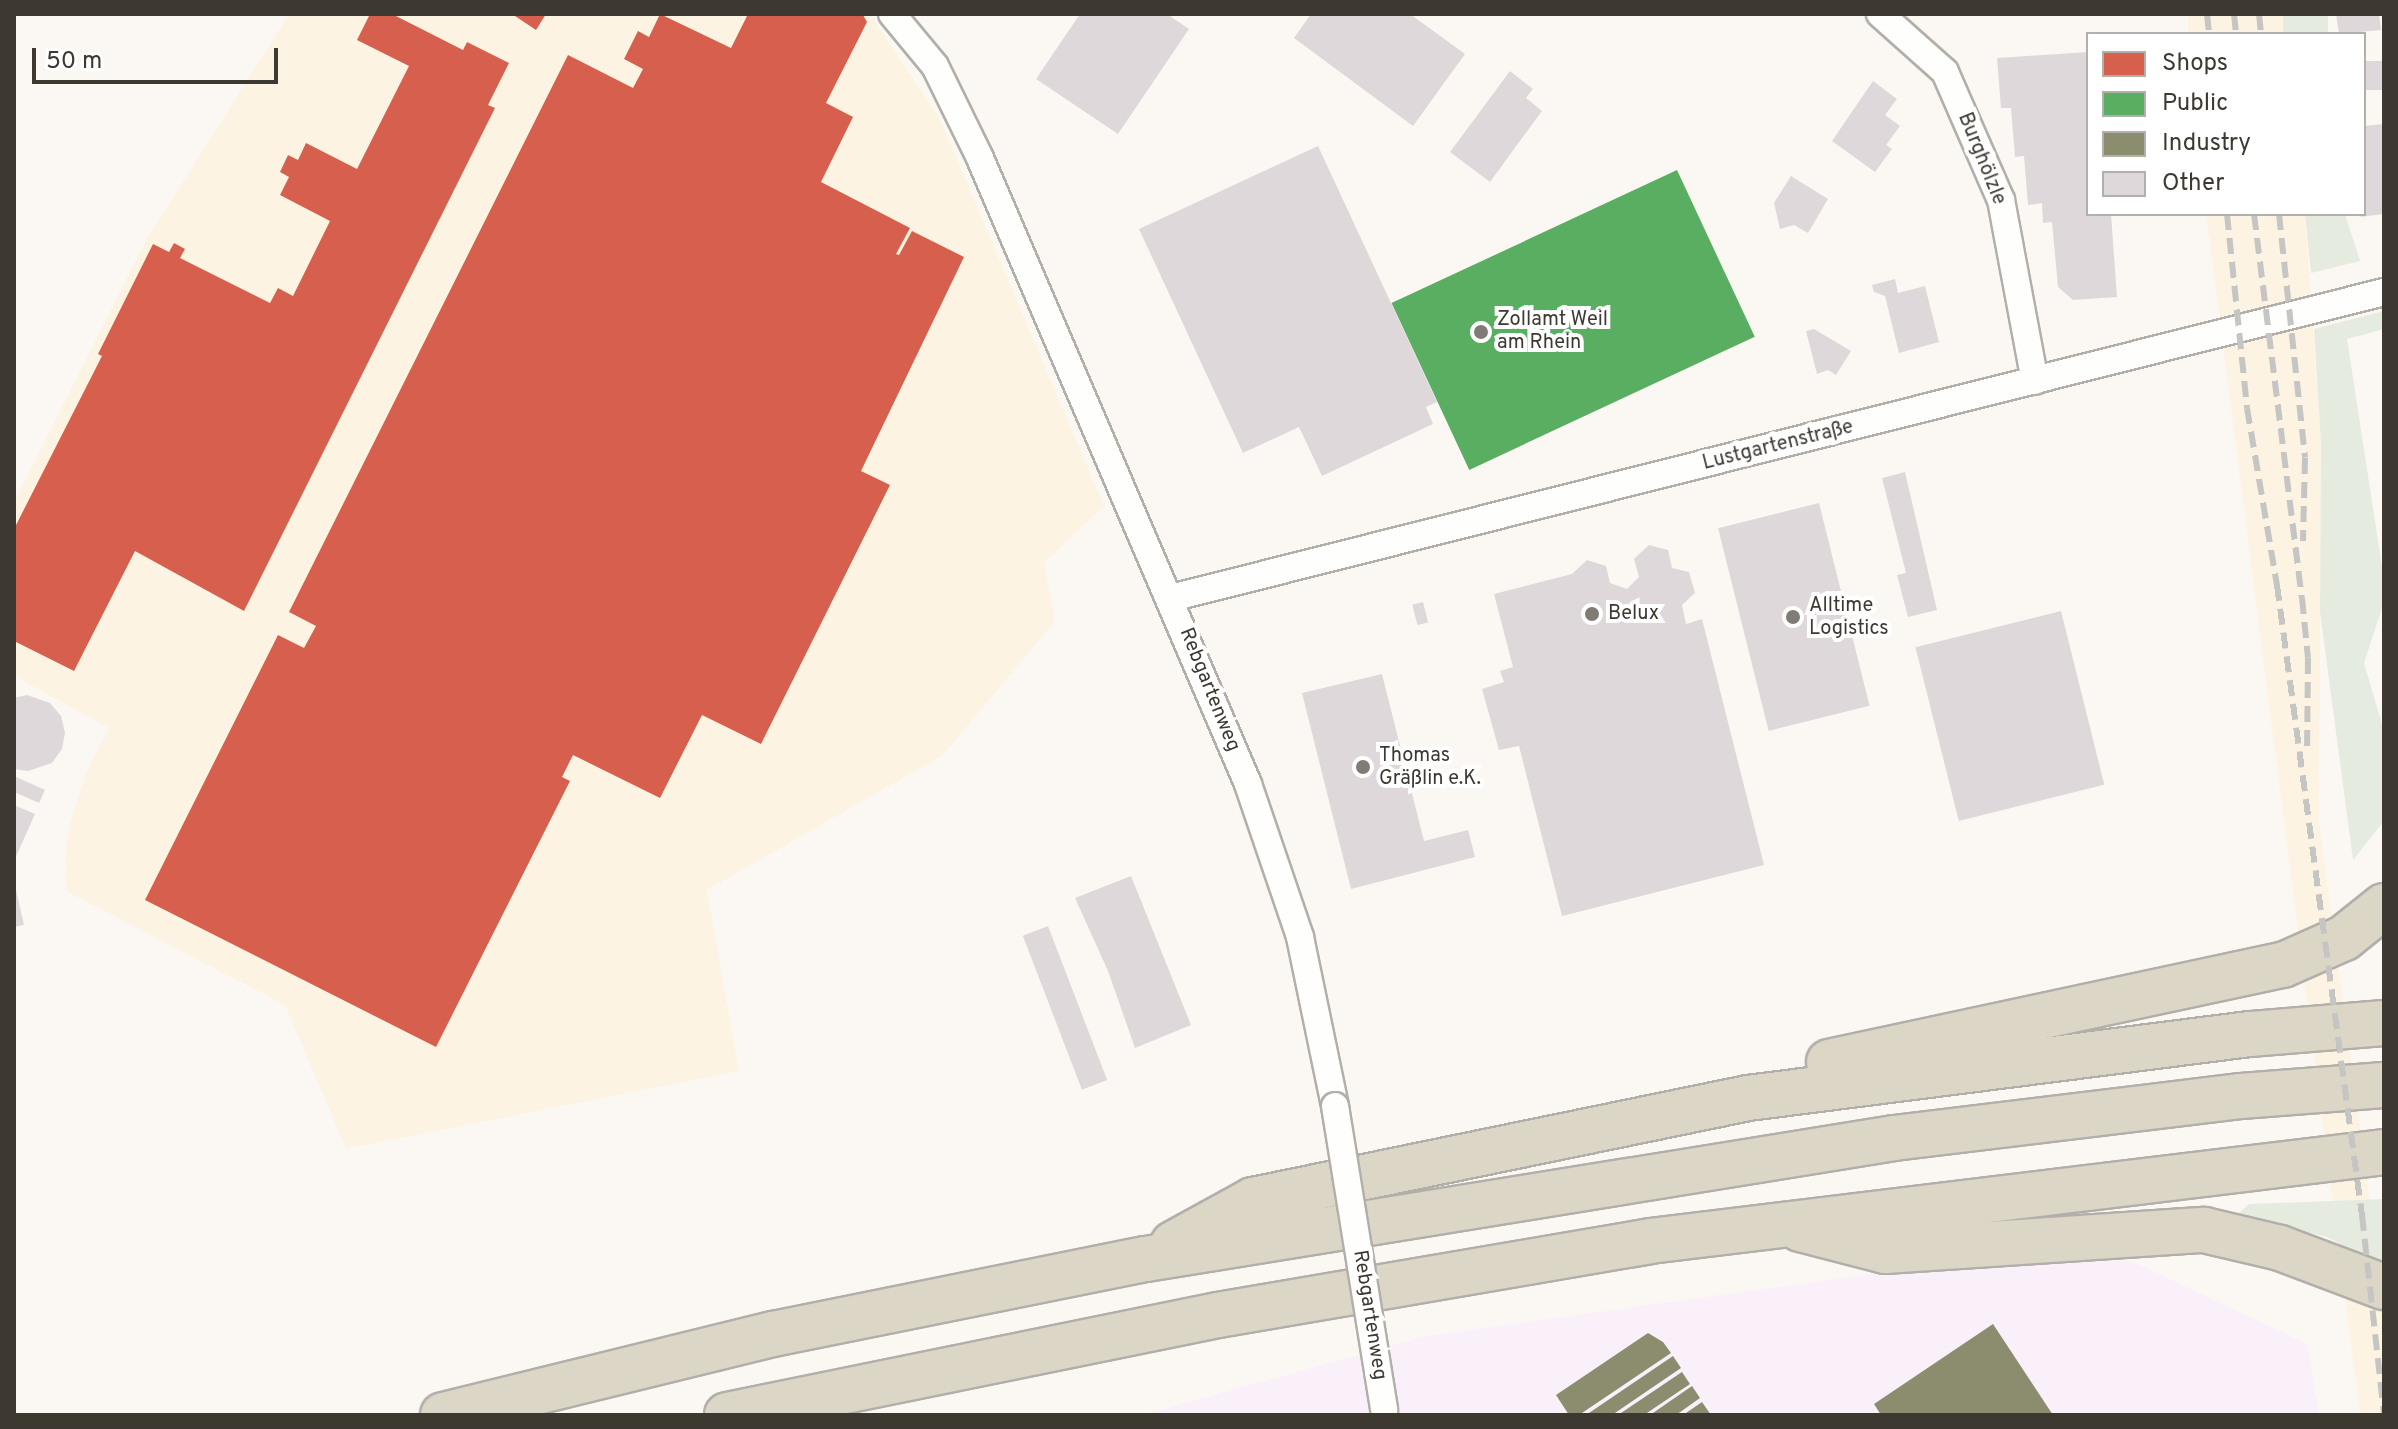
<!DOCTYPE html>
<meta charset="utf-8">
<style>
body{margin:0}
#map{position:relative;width:2398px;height:1429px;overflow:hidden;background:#fbf8f4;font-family:Overpass,sans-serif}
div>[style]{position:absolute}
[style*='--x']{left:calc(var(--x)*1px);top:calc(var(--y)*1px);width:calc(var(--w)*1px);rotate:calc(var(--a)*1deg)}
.built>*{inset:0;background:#fdf3e2;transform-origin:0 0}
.industrial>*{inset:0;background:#f9f0fa}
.green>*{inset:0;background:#e5ebdf;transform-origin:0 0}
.shops>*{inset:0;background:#d6604d}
.public>*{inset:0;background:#5aae61;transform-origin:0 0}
.industry>*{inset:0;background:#8c8c6e}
.building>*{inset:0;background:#dfd8da;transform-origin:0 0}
.roads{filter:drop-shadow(2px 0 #b2afaa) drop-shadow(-2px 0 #b2afaa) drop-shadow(0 2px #b2afaa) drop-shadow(0 -2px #b2afaa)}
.street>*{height:26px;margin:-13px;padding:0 13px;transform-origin:13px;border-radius:13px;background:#fefefd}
.highway>*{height:44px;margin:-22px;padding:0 22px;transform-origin:22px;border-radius:22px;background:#dcd6c7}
.rail>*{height:6px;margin-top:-3px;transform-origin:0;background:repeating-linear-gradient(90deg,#c5c5c4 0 16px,transparent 0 24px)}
.bridges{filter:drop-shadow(2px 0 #b2afaa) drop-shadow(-2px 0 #b2afaa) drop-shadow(0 2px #b2afaa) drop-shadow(0 -2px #b2afaa)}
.street-bridge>*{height:26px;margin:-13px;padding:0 13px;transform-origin:13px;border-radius:13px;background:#fefefd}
.dots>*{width:22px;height:22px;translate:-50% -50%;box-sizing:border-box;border:4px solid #fff;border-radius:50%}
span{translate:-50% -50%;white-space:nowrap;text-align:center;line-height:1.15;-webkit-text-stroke:8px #fff;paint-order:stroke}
.street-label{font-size:20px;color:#3d3931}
.poi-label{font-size:20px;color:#3d3931}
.left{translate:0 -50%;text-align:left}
.frame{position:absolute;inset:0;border:16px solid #3d3931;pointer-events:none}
.legend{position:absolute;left:2086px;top:32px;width:280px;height:184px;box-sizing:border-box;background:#fff;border:2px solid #b1b0ad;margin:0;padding:10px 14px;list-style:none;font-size:24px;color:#3d3931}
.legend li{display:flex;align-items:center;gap:16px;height:40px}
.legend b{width:40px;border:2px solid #b1b0ad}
.scale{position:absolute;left:32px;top:48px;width:246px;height:36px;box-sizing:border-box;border:4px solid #3d3931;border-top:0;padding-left:10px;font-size:24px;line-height:28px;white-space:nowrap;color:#3d3931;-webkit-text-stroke:6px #fff;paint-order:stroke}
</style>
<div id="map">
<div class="built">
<i style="clip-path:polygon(289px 14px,870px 14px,939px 117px,1104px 506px,1044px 563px,1055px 621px,943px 755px,707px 890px,739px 1071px,346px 1149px,285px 1005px,66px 891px,65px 856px,71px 820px,85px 775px,109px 728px,14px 676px,14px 502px,146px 240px)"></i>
<i style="left:2188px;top:14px;width:95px;height:20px"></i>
<i style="clip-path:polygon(2206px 214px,2305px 214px,2321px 445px,2319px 822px,2384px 1305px,2384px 1415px,2360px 1415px)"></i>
</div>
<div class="industrial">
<i style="clip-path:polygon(2132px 1261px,2307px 1344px,2320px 1415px,1142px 1415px,1426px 1336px,1941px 1264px)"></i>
</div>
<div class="green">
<i style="left:2283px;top:14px;width:45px;height:20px"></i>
<i style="clip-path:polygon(2305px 214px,2345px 214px,2360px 261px,2311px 273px)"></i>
<i style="clip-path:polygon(2384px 311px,2384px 329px,2347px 339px,2384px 580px,2384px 602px,2364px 663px,2384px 731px,2384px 821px,2353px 860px,2320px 612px,2321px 445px,2314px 329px)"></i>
<i style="clip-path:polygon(2384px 1199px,2384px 1267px,2327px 1237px,2238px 1214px,2249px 1204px)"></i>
</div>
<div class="shops">
<i style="clip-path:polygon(370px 14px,392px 14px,463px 50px,467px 42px,509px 63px,488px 105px,495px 108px,244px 611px,135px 551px,74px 671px,14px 641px,14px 529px,102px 356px,98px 354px,153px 244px,169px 252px,174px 243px,185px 249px,180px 258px,270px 303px,278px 288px,293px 296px,330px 221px,280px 195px,289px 177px,280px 172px,288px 155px,298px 160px,306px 143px,357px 169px,409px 66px,357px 40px)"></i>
<i style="clip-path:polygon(512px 14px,546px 14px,536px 30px)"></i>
<i style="clip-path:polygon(660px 14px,731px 48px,748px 14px,863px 15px,867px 22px,826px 103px,853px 117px,821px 182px,910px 228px,896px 254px,899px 255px,912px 231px,964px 257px,861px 471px,890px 485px,761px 744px,702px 715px,660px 798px,573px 755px,562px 777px,570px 781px,436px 1047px,145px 900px,278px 635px,304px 648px,316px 626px,289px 612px,568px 55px,633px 88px,643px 69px,624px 59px,638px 31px,649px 37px)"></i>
</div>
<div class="public">
<i style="left:1677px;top:170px;width:184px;height:315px;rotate:65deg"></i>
</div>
<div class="industry">
<i style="clip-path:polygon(1993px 1324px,2053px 1415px,1881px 1415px,1874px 1404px)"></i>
<i style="clip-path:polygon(1648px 1333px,1663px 1342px,1671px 1353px,1579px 1415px,1569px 1415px,1556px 1395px)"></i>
<i style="clip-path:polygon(1673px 1356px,1681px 1368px,1612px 1415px,1586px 1415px)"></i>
<i style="clip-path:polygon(1682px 1372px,1690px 1384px,1644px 1415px,1618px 1415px)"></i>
<i style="clip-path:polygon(1692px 1386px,1700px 1398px,1676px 1415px,1650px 1415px)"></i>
<i style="clip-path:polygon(1702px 1402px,1711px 1415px,1683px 1415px)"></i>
</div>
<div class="building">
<i style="clip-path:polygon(1080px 14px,1167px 14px,1189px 29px,1118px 134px,1036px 79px)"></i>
<i style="clip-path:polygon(1311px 14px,1410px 14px,1465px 54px,1413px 126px,1294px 38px)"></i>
<i style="clip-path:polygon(2336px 14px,2379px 14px,2381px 30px,2339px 34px)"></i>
<i style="clip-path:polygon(2088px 52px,2088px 214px,2111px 214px,2117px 297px,2073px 300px,2058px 287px,2052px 222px,2043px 223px,2042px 203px,2028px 205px,2024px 156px,2015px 157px,2011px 108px,2001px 108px,1997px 58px)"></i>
<i style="left:2384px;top:61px;width:29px;height:20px;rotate:90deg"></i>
<i style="clip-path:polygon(1510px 71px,1533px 89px,1526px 98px,1542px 111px,1490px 182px,1450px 152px)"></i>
<i style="clip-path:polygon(1873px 81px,1897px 99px,1885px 115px,1900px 126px,1886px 145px,1892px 149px,1875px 172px,1832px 141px)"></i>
<i style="clip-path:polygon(2384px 124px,2384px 214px,2360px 217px,2364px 214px,2364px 126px)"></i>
<i style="clip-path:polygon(1318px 146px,1437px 402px,1426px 407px,1433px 424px,1322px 476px,1299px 427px,1243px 453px,1139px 229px)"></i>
<i style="clip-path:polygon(1791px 176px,1828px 199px,1808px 233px,1794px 225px,1780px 229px,1774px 203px)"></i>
<i style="clip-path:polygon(1895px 279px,1898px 293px,1925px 286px,1939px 342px,1899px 353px,1885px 296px,1874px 292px,1872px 285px)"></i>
<i style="clip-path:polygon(1814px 329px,1851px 351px,1836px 375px,1828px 370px,1817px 374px,1806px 331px)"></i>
<i style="clip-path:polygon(1905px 472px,1937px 610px,1908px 617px,1897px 575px,1906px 573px,1882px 478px)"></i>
<i style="left:1819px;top:503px;width:209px;height:104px;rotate:76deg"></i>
<i style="clip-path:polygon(1649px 545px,1668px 550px,1672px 568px,1689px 572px,1695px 593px,1682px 605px,1686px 624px,1702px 619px,1764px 865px,1562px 916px,1519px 746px,1499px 750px,1482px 689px,1504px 682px,1500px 671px,1513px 667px,1494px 594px,1572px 574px,1587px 560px,1606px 566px,1610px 583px,1627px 589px,1639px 577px,1634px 559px)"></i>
<i style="left:1423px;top:602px;width:21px;height:11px;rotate:76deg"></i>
<i style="left:2061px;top:611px;width:179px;height:150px;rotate:76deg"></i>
<i style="clip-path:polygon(1382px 674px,1424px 841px,1468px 830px,1475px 857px,1351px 889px,1302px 693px)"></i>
<i style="clip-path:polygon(27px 695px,50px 703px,61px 716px,65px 733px,62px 749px,52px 763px,28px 771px,14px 769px,14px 698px)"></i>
<i style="clip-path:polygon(14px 776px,45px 790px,39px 803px,14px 792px)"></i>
<i style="clip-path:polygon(14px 805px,35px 814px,14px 861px)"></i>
<i style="clip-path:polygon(1131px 876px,1191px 1025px,1135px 1048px,1108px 971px,1075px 898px)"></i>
<i style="clip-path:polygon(14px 881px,24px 925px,14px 927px)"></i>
<i style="left:1048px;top:926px;width:165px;height:27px;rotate:69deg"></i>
</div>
<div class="roads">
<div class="street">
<i style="--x:892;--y:14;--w:67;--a:50.4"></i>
<i style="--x:935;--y:66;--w:102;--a:63.9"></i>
<i style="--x:980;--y:158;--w:681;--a:66.82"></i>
<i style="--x:1248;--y:784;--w:162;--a:71.2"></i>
<i style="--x:1300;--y:937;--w:173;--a:78.3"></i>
<i style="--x:1880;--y:14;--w:87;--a:41.7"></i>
<i style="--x:1945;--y:72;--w:140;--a:66.4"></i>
<i style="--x:2001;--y:200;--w:184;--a:79.4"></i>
<i style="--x:1171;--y:598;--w:1251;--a:-14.16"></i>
</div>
<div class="highway">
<i style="--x:1829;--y:1062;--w:464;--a:-12.1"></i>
<i style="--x:2283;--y:965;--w:67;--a:-23.9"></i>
<i style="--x:2344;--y:938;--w:51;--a:-38.7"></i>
<i style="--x:1800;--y:1229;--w:88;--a:14.5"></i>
<i style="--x:1885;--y:1251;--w:320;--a:-3.8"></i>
<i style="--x:2204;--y:1230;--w:78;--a:13.3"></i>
<i style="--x:2280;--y:1248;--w:111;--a:20.6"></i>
<i style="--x:1173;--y:1244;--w:91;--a:-28.8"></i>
<i style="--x:1253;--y:1200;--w:505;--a:-11.64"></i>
<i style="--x:1748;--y:1098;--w:506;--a:-7.27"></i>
<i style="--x:2250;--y:1034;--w:134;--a:-4.7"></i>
<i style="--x:443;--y:1415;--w:340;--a:-13.8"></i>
<i style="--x:773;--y:1334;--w:380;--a:-11.4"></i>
<i style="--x:1146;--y:1259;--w:758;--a:-9.19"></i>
<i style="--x:1894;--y:1138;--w:350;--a:-6.9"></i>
<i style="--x:2241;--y:1096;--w:143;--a:-4.4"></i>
<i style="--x:727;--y:1415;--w:501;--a:-11.51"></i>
<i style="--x:1218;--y:1315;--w:438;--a:-9.7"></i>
<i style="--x:1650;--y:1241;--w:739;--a:-6.91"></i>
</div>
</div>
<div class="rail">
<i style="--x:2207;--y:14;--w:20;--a:84"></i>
<i style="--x:2234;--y:14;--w:20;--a:84"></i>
<i style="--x:2259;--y:14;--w:20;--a:84"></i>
<i style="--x:2227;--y:214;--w:195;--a:84.1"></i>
<i style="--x:2247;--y:408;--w:180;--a:80.4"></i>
<i style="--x:2277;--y:585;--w:636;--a:82.32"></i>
<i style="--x:2362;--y:1215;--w:200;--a:83.7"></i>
<i style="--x:2254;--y:214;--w:387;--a:82.9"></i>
<i style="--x:2302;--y:598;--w:60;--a:84.3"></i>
<i style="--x:2308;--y:658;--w:93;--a:90.6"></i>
<i style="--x:2279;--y:214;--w:245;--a:83.9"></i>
<i style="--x:2305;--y:458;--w:83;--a:91.4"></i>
</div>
<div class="bridges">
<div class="street-bridge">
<i style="--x:1335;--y:1106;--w:308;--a:80.8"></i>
</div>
</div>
<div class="dots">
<i style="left:1481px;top:332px;background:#807c75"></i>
<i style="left:1592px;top:614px;background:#807c75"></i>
<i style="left:1793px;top:617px;background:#807c75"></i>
<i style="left:1363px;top:767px;background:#807c75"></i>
</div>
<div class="street-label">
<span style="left:1981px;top:159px;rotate:68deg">Burghölzle</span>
<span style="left:1778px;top:446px;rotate:-14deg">Lustgartenstraße</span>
<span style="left:1209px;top:690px;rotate:68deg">Rebgartenweg</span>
<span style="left:1369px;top:1315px;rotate:81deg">Rebgartenweg</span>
</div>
<div class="poi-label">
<span class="left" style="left:1497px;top:332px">Zollamt Weil<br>am Rhein</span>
<span class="left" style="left:1809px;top:618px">Alltime<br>Logistics</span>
<span class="left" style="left:1608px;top:614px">Belux</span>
<span class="left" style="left:1379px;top:768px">Thomas<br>Gräßlin e.K.</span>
</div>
<div class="frame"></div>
<ul class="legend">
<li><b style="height:22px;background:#d6604d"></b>Shops</li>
<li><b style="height:22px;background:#5aae61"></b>Public</li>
<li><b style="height:22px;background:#8c8c6e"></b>Industry</li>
<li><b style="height:22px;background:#dfd8da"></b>Other</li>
</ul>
<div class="scale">50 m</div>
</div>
